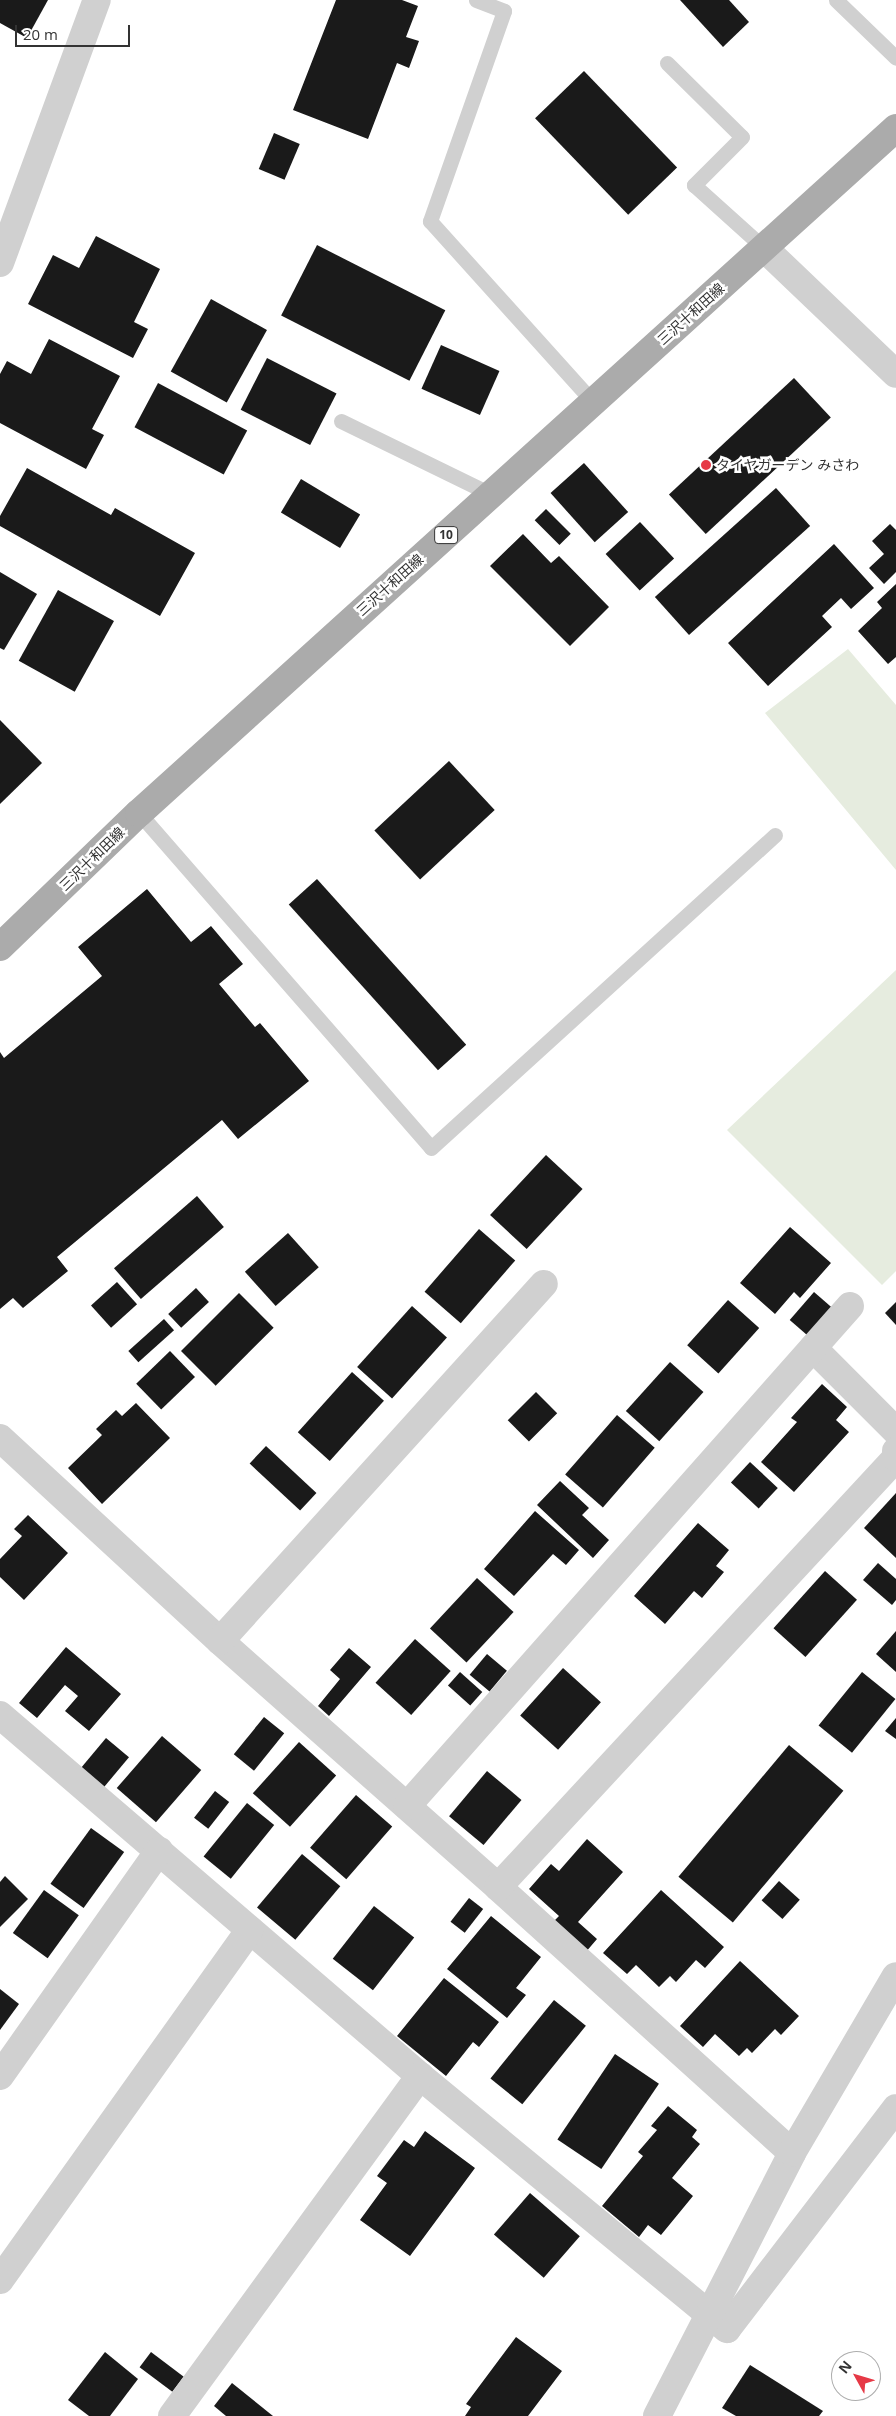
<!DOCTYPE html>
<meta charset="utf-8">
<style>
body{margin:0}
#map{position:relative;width:896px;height:2416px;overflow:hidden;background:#fff;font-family:"Open Sans","Noto Sans JP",sans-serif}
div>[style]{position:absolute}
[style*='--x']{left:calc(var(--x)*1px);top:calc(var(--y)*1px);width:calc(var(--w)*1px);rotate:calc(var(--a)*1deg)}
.green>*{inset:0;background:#e6ecdf}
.building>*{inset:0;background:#1a1a1a;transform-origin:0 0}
.service>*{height:15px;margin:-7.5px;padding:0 7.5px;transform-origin:7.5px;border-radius:7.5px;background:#d0d0d0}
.minor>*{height:28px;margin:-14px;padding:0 14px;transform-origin:14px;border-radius:14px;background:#d0d0d0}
.primary>*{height:28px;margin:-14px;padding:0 14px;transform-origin:14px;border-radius:14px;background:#ababab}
.dots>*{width:14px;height:14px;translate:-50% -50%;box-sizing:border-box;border:2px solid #fff;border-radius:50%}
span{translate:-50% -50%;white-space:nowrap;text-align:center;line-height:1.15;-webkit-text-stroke:5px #fff;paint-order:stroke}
.shield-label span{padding:1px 4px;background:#fff;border:1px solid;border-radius:4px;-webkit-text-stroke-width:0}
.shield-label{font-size:12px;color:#333;font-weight:700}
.street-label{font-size:14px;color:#333}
.poi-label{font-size:14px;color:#333}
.left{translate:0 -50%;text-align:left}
.north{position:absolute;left:831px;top:2351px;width:50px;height:50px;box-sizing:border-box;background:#fff;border:1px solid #adadad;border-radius:50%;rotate:309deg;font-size:14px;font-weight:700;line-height:20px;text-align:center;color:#333}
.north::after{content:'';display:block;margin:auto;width:18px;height:22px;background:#e63946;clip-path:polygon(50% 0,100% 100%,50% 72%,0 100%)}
.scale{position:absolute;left:15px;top:25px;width:115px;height:22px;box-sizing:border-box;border:2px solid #333;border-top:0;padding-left:6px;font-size:15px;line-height:18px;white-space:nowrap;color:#333;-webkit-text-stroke:4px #fff;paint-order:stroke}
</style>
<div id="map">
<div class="green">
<i style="clip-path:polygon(848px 649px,896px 705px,896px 870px,765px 713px)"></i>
<i style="clip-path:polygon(896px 970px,896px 1271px,882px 1285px,727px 1130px)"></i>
</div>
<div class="building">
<i style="clip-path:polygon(0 0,48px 0,27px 38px,0 23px)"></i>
<i style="clip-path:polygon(336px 0,402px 0,418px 6px,406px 37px,419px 41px,409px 68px,397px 63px,368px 139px,293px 110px)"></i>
<i style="clip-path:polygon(680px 0,729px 0,749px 22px,723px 47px)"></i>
<i style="left:584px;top:71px;width:134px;height:68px;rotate:46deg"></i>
<i style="left:274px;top:133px;width:28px;height:39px;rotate:23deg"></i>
<i style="clip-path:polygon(96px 236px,160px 269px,134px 322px,148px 329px,133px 358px,28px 304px,53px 255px,79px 268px)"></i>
<i style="left:317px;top:245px;width:144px;height:79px;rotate:27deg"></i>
<i style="left:211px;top:299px;width:64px;height:83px;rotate:29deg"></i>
<i style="clip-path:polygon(49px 339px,120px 376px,92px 429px,104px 435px,86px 469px,0 423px,0 374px,7px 361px,31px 374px)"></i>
<i style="left:441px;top:345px;width:64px;height:48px;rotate:24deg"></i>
<i style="left:267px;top:358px;width:78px;height:58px;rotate:27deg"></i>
<i style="left:794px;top:378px;width:54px;height:171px;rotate:47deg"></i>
<i style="left:158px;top:383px;width:101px;height:50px;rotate:28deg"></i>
<i style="left:584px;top:463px;width:66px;height:45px;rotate:48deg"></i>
<i style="clip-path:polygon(27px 468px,111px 515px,115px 508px,195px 553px,160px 616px,0 526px,0 516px)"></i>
<i style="left:301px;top:479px;width:69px;height:39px;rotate:31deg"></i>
<i style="left:776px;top:488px;width:51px;height:163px;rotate:48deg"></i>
<i style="left:546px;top:509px;width:35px;height:16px;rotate:45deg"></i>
<i style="left:640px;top:522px;width:50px;height:47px;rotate:47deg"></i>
<i style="clip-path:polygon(890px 524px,896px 530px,896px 572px,884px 584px,869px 568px,884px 554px,872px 541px)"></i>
<i style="clip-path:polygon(523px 534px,551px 563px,559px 556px,609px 607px,570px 646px,490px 566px)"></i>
<i style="clip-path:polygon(834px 544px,874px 588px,851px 609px,841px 598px,822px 616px,832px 627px,768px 686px,728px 643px)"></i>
<i style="clip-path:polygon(0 572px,37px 594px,4px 650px,0 648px)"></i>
<i style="clip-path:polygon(896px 584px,896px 657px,888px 664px,858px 631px,882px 608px,877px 602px)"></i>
<i style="left:58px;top:590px;width:64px;height:81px;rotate:29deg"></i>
<i style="clip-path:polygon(0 720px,42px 763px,0 804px)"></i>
<i style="left:449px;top:761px;width:67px;height:102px;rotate:47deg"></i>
<i style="left:317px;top:879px;width:223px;height:38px;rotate:48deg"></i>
<i style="clip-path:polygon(147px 889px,191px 942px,211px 926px,243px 964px,219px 984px,255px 1027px,260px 1023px,309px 1081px,238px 1139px,222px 1120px,57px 1257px,68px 1271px,23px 1308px,13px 1298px,0 1309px,0 1052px,4px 1058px,102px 976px,78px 947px)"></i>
<i style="left:546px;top:1155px;width:50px;height:82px;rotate:43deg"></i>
<i style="left:197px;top:1196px;width:41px;height:110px;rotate:49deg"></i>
<i style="clip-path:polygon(790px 1227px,831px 1263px,800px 1298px,794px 1292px,775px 1314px,740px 1283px)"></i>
<i style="left:479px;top:1229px;width:48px;height:83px;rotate:41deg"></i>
<i style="left:288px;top:1233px;width:46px;height:58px;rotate:48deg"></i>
<i style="left:117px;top:1282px;width:30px;height:35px;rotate:48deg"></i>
<i style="left:196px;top:1288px;width:19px;height:38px;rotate:47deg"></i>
<i style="left:814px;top:1292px;width:29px;height:37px;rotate:41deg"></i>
<i style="left:239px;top:1293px;width:49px;height:82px;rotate:45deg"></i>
<i style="left:728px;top:1300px;width:42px;height:61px;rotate:42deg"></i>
<i style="clip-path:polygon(896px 1302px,896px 1325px,885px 1313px)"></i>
<i style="left:412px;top:1306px;width:47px;height:82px;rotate:42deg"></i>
<i style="left:164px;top:1319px;width:15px;height:48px;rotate:48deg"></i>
<i style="left:170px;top:1351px;width:36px;height:47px;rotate:46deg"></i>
<i style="left:670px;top:1362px;width:45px;height:66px;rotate:42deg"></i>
<i style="left:352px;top:1372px;width:43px;height:81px;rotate:42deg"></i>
<i style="clip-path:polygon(822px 1384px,847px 1407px,836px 1420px,849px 1432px,794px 1492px,761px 1462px,797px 1422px,791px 1418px)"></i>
<i style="left:536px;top:1392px;width:30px;height:40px;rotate:45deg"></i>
<i style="clip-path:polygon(136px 1403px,170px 1438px,102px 1504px,68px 1468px,102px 1435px,96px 1429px,116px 1410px,122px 1416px)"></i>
<i style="left:617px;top:1415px;width:50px;height:79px;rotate:41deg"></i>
<i style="left:266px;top:1446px;width:69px;height:24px;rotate:43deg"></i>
<i style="left:750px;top:1462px;width:38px;height:28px;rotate:43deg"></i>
<i style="clip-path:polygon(560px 1481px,589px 1508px,582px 1515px,609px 1540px,593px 1558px,537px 1505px)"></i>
<i style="clip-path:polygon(896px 1493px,896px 1558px,864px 1528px)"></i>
<i style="clip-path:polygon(535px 1511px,579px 1550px,566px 1565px,553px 1554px,514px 1596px,484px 1569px)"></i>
<i style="clip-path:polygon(28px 1515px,68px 1553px,24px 1600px,0 1577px,0 1559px,22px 1536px,14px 1529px)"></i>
<i style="clip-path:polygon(698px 1523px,729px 1550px,716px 1566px,724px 1572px,702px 1598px,694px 1591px,665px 1624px,634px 1596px)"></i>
<i style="clip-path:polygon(878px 1563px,896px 1579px,896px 1600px,892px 1605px,863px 1580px)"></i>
<i style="left:825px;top:1571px;width:43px;height:77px;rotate:42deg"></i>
<i style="left:477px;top:1578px;width:50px;height:69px;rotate:43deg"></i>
<i style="clip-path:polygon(896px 1631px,896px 1672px,876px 1654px)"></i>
<i style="left:415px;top:1639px;width:48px;height:59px;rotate:42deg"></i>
<i style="clip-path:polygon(66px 1647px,121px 1694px,89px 1731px,65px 1711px,78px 1696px,65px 1685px,37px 1718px,19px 1703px)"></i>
<i style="clip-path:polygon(349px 1648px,371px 1667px,329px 1716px,318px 1706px,340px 1679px,330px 1670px)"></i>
<i style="left:487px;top:1654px;width:26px;height:27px;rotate:40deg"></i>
<i style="left:563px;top:1668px;width:51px;height:64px;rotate:42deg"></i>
<i style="left:460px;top:1672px;width:30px;height:18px;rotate:42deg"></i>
<i style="left:862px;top:1672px;width:43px;height:69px;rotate:39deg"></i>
<i style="left:264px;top:1717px;width:26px;height:48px;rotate:39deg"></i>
<i style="clip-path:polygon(896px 1718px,896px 1739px,885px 1731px)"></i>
<i style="left:162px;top:1736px;width:52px;height:69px;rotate:41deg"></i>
<i style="left:106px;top:1738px;width:30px;height:39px;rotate:40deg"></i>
<i style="left:299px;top:1742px;width:50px;height:69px;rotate:42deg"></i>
<i style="left:789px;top:1745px;width:71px;height:172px;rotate:40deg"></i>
<i style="left:487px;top:1771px;width:45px;height:59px;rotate:40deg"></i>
<i style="left:215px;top:1791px;width:18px;height:34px;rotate:38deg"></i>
<i style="left:356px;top:1795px;width:48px;height:70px;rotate:41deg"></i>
<i style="left:247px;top:1803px;width:35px;height:69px;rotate:39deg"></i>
<i style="left:91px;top:1828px;width:41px;height:69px;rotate:36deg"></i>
<i style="clip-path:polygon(587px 1839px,623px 1872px,578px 1922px,597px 1939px,585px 1953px,552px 1923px,559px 1916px,529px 1889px,551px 1864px,559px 1871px)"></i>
<i style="left:302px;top:1854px;width:50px;height:70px;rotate:40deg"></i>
<i style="clip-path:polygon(5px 1876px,28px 1899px,0 1927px,0 1882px)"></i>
<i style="left:779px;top:1881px;width:28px;height:26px;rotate:42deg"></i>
<i style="left:44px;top:1890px;width:43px;height:53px;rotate:36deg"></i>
<i style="clip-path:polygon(661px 1890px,724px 1947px,705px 1968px,696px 1960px,676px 1982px,670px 1976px,659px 1987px,636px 1965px,627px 1974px,603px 1953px)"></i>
<i style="left:469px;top:1898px;width:18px;height:30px;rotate:38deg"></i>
<i style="left:374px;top:1906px;width:51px;height:67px;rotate:38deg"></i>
<i style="clip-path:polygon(491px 1916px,541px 1957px,516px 1988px,526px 1995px,507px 2018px,447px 1969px)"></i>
<i style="clip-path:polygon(740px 1961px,799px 2016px,781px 2035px,775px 2029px,752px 2053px,747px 2048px,739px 2056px,715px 2034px,703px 2047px,680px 2026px)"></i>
<i style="clip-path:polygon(444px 1978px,499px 2022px,479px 2047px,473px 2042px,446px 2076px,397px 2036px)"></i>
<i style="clip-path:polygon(0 1989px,19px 2004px,0 2030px)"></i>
<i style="left:554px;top:2000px;width:41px;height:101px;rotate:39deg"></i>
<i style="left:615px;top:2054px;width:53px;height:103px;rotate:34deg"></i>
<i style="clip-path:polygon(668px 2106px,697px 2130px,692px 2137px,700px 2144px,672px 2178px,693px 2196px,661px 2235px,648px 2225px,639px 2237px,602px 2206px,643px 2156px,638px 2152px,657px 2130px,651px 2126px)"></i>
<i style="clip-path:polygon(425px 2131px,475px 2168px,410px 2256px,360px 2220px,387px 2183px,377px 2176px,404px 2140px,414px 2147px)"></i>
<i style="left:530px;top:2193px;width:66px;height:55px;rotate:41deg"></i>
<i style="clip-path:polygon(516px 2337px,562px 2371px,528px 2416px,465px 2416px,471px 2407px,466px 2404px)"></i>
<i style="clip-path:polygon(105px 2352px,138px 2379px,110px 2416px,89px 2416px,68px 2400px)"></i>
<i style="left:151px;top:2352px;width:41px;height:19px;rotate:37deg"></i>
<i style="clip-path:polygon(750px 2365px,823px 2411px,819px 2416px,736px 2416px,722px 2408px)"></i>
<i style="clip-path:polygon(232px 2383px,273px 2416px,226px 2416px,214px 2406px)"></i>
</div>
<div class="service">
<i style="--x:476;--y:0;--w:30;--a:21"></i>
<i style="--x:504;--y:11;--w:223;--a:109.4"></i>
<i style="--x:430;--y:221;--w:244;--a:48"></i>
<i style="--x:836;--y:0;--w:83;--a:44"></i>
<i style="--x:667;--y:63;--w:105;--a:44.6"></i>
<i style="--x:742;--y:137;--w:68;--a:135"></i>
<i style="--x:694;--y:185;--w:94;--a:42"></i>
<i style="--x:341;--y:421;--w:167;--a:26"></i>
<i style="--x:139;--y:813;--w:444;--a:48.9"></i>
<i style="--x:431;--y:1148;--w:465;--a:-42.3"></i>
</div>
<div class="minor">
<i style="--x:764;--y:248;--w:182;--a:43.7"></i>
<i style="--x:0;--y:263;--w:280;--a:-69.8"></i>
<i style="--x:813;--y:1348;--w:117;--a:45"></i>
<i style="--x:0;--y:1438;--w:299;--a:42.7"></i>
<i style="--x:220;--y:1641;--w:371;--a:41.5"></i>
<i style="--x:498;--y:1887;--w:396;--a:42.1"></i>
<i style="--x:220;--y:1641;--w:482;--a:-47.8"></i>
<i style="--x:0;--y:1715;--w:554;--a:40.68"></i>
<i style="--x:420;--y:2076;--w:398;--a:39.5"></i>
<i style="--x:727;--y:2329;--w:278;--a:-52.6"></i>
<i style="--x:407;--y:1806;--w:668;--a:-48.46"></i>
<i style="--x:498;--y:1887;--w:585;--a:-47.15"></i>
<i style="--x:896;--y:1458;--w:7;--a:-90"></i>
<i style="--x:0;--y:2076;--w:276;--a:-54.8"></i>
<i style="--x:0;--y:2280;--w:430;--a:-54.5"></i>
<i style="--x:172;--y:2416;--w:421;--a:-53.9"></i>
<i style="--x:657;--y:2416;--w:296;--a:-62.8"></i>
<i style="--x:792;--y:2153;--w:205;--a:-59.6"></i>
</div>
<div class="primary">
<i style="--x:0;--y:947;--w:193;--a:-44"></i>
<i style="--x:139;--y:813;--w:1021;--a:-42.14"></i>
</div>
<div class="dots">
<i style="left:706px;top:465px;background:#e63946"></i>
</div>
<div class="shield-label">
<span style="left:446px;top:535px">10</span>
</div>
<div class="street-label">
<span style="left:691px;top:314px;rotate:-42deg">三沢十和田線</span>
<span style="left:390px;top:585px;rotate:-42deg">三沢十和田線</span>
<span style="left:92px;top:859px;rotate:-44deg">三沢十和田線</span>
</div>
<div class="poi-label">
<span class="left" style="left:716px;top:465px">タイヤガーデン みさわ</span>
</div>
<div class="north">N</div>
<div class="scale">20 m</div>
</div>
